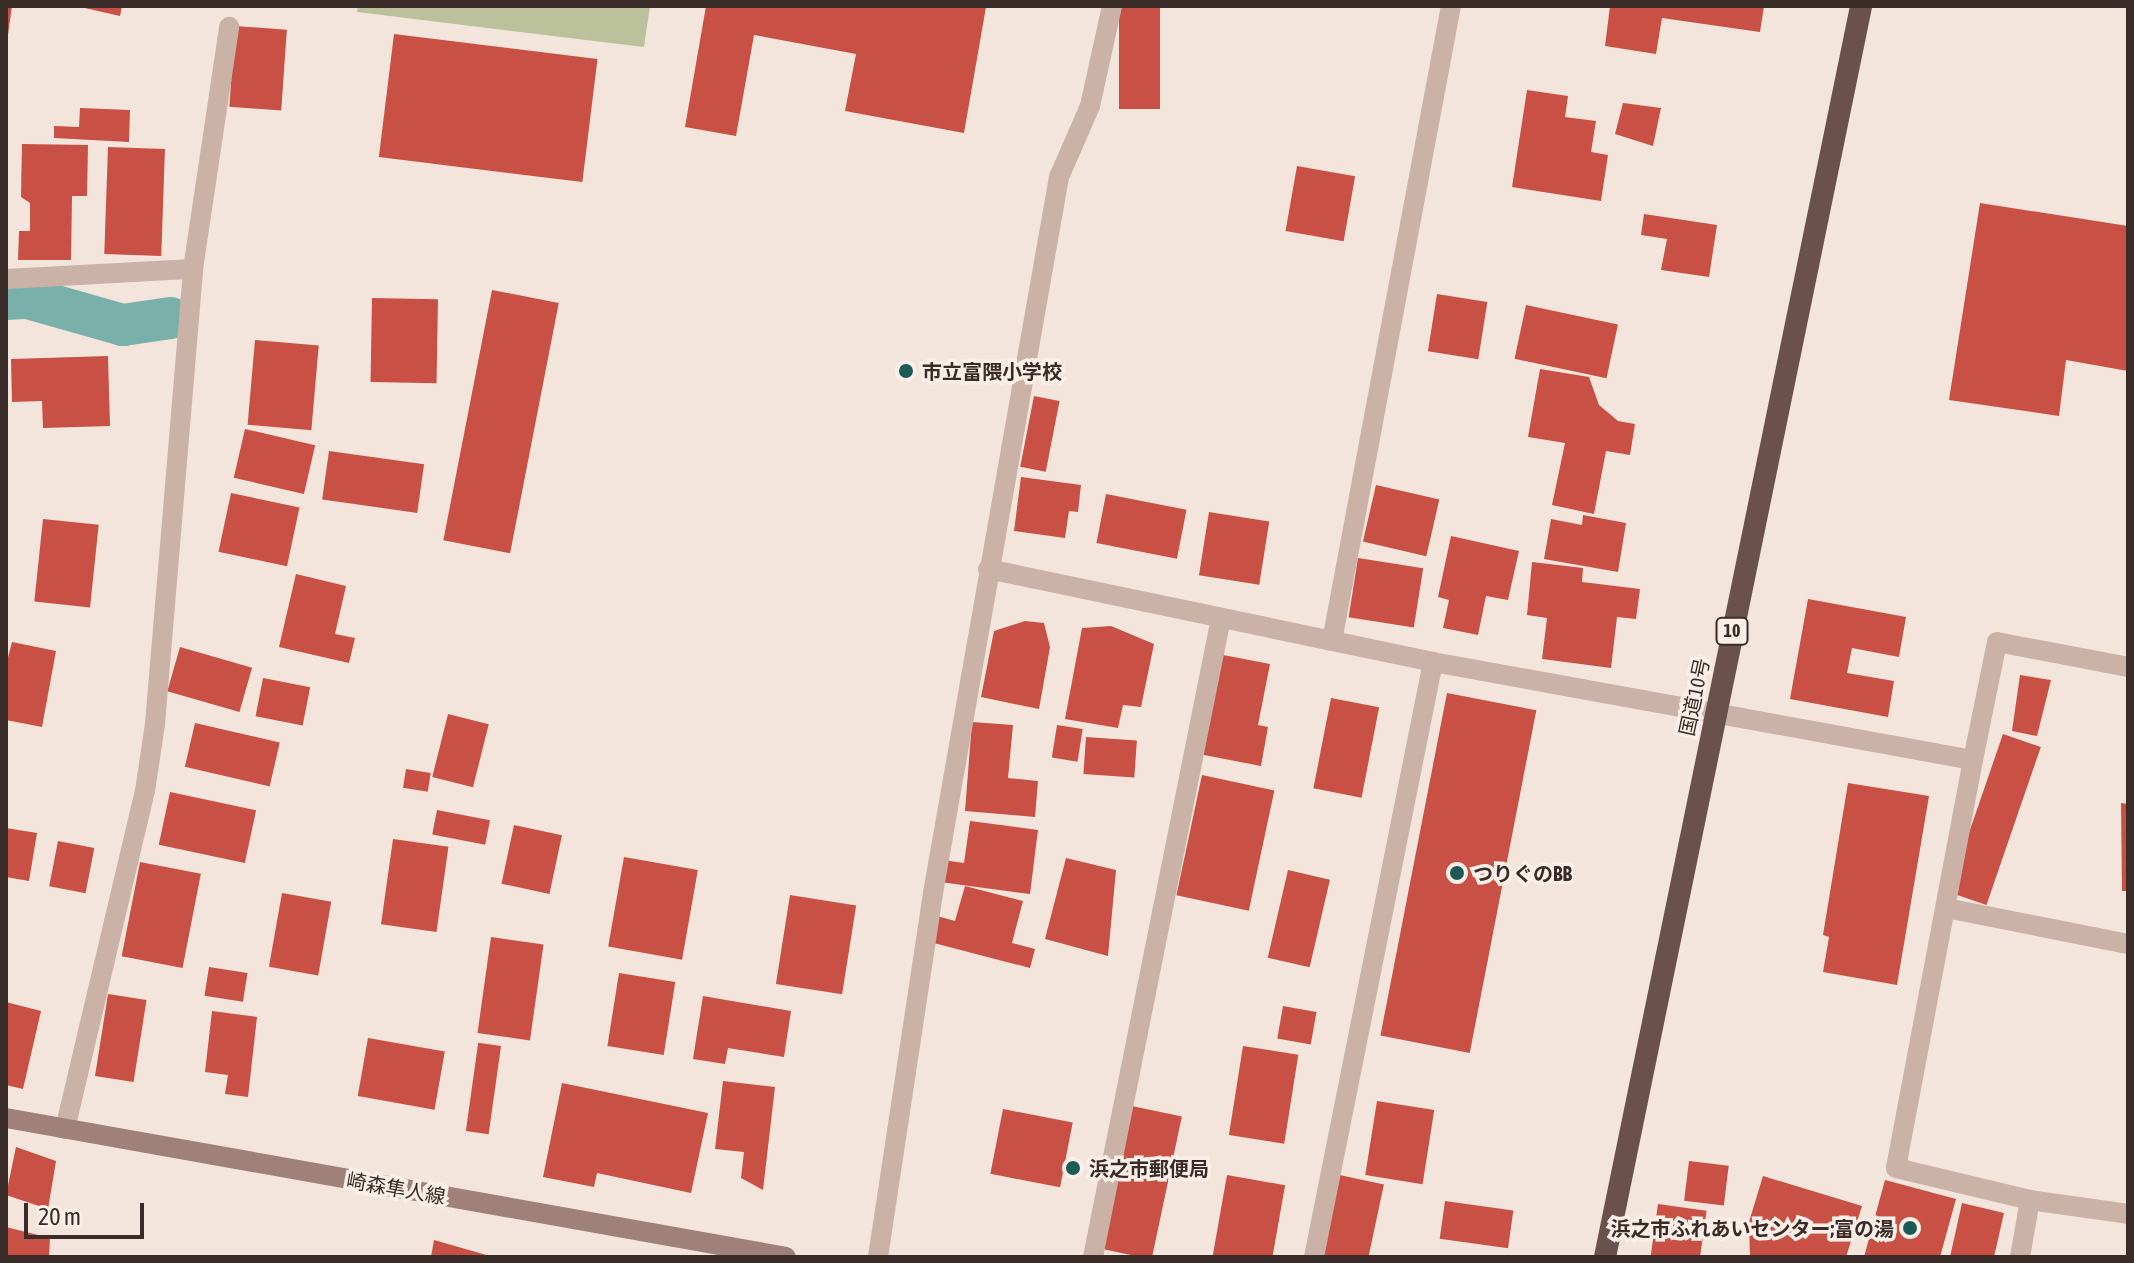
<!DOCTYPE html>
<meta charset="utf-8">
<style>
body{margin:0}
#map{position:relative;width:2134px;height:1263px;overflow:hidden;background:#f3e4dc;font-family:"Asap Condensed","Noto Sans JP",sans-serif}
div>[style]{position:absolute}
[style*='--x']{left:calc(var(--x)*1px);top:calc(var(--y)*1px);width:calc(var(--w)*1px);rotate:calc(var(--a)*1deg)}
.green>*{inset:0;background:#bbc29b}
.canal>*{height:42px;margin:-21px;padding:0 21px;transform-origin:21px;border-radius:21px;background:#7ab0aa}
.building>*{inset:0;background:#c95044;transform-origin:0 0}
.minor>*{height:20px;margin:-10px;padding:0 10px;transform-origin:10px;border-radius:10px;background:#cbb2a7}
.secondary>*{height:20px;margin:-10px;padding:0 10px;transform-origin:10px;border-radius:10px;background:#9f8179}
.trunk>*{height:22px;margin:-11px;padding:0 11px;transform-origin:11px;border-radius:11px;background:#6a514c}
.dots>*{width:22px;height:22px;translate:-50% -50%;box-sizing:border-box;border:4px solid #faefe8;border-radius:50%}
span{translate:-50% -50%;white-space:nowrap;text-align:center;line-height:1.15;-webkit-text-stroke:7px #faefe8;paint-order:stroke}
.shield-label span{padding:2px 6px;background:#faefe8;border:2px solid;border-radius:6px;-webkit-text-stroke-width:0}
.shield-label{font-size:18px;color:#382b28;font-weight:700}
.poi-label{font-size:20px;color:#382b28;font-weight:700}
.left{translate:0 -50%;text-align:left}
.right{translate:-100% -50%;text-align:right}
.street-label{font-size:20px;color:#382b28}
.frame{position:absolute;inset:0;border:8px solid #382b28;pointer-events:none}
.scale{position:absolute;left:24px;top:1203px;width:120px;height:36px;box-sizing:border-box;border:4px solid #382b28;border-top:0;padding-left:10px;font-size:24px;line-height:28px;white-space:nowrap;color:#382b28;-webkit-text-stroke:6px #faefe8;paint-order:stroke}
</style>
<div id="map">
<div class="green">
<i style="clip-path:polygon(358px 6px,650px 6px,644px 47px,357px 12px)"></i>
</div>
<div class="canal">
<i style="--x:6;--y:299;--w:22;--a:-3"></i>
<i style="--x:28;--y:298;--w:99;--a:15.9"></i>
<i style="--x:123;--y:325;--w:48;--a:-8.5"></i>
</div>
<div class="building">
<i style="clip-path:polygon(6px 6px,12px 6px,8px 35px,6px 35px)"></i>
<i style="clip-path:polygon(76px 6px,122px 6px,120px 16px)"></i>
<i style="clip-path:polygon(706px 6px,986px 7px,964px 133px,845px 111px,856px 54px,754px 35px,736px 136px,685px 127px)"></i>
<i style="left:1119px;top:6px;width:41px;height:103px"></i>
<i style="clip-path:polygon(1610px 6px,1764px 6px,1760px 32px,1662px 18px,1656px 54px,1605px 46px)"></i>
<i style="left:235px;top:26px;width:52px;height:81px;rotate:4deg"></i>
<i style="left:394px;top:34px;width:205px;height:124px;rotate:7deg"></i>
<i style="clip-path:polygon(1527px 90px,1568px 96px,1565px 117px,1596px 121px,1591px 152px,1608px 155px,1601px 201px,1512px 187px)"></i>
<i style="clip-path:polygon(1623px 103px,1661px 108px,1653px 146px,1615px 134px)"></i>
<i style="clip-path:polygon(80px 108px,130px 110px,129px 142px,54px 138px,54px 126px,79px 127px)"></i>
<i style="clip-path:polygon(22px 144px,88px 145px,87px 196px,72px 196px,71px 260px,18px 260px,19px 231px,30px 231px,30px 203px,21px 197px)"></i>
<i style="left:108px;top:147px;width:57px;height:107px;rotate:2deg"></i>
<i style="left:1297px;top:166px;width:59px;height:66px;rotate:10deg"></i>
<i style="clip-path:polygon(1980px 203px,2128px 226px,2128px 371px,2066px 360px,2059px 416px,1949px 400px)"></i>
<i style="clip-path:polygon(1644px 214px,1717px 225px,1709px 277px,1661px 270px,1667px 239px,1641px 235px)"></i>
<i style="left:492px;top:290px;width:68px;height:255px;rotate:11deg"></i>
<i style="left:1437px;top:294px;width:51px;height:58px;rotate:9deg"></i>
<i style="left:372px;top:298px;width:66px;height:84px;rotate:1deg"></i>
<i style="left:1526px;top:305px;width:94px;height:55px;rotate:12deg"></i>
<i style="left:255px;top:340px;width:64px;height:85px;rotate:5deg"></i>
<i style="clip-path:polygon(108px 356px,110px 426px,43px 428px,42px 401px,12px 402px,11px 359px)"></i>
<i style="clip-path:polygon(1540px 369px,1589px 377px,1599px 405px,1618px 421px,1635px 424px,1630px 455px,1606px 451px,1594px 514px,1552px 505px,1565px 443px,1528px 437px)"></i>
<i style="left:1034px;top:396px;width:26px;height:72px;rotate:11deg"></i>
<i style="left:245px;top:429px;width:72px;height:50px;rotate:13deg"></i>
<i style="left:329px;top:451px;width:96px;height:49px;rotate:8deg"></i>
<i style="clip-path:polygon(1021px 477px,1081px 485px,1078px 512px,1069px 511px,1065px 538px,1014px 531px)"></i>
<i style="left:1376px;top:485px;width:65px;height:58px;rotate:13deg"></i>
<i style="left:231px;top:493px;width:70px;height:60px;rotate:12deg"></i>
<i style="left:1106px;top:494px;width:82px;height:50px;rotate:11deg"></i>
<i style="left:1209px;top:512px;width:61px;height:64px;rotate:9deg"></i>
<i style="clip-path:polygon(1583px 515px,1626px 523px,1618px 572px,1544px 559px,1551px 519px,1582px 525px)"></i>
<i style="left:43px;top:519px;width:56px;height:83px;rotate:6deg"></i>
<i style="clip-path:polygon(1451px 536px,1519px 551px,1508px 600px,1486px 596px,1478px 635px,1443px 628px,1449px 600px,1438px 597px)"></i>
<i style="left:1358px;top:558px;width:66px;height:60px;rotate:9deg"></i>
<i style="clip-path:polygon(1532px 562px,1583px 568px,1582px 582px,1640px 589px,1636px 619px,1617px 617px,1611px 668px,1542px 659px,1547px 618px,1527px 615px)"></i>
<i style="clip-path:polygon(296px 574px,346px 586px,335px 634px,355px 638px,349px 663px,279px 647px)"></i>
<i style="clip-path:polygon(1808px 599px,1906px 617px,1899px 657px,1852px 648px,1847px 673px,1894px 681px,1888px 717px,1790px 699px)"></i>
<i style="clip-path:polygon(1025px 621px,1044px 623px,1050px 647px,1039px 709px,981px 697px,994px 631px)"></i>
<i style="clip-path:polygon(1111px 626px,1154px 644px,1141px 707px,1123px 705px,1118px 728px,1065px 719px,1082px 628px)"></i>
<i style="clip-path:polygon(12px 642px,56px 651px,42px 727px,6px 720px,6px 665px)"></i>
<i style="left:180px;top:647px;width:75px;height:46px;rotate:16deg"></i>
<i style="clip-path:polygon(1218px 654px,1270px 664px,1258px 725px,1268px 727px,1261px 766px,1199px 754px)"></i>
<i style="clip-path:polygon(2020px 675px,2051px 680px,2037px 736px,2012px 731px)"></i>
<i style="left:263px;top:678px;width:48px;height:39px;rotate:11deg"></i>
<i style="left:1447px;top:693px;width:91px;height:349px;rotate:11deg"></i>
<i style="left:1331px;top:698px;width:49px;height:92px;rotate:11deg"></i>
<i style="left:448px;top:714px;width:42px;height:65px;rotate:14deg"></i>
<i style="clip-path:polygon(972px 722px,1013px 725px,1008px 778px,1038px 781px,1035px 817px,965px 811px)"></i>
<i style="left:195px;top:723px;width:87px;height:45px;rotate:13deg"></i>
<i style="left:1057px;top:725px;width:26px;height:33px;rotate:9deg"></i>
<i style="left:2003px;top:734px;width:40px;height:167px;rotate:19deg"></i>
<i style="left:1086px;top:737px;width:51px;height:37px;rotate:4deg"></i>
<i style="left:406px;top:769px;width:25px;height:19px;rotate:9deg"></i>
<i style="left:1202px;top:775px;width:74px;height:123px;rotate:12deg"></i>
<i style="clip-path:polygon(1848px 783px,1929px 796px,1897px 985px,1823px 972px,1829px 937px,1823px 935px)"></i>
<i style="left:170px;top:792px;width:88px;height:54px;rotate:12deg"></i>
<i style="clip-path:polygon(2121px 803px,2128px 804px,2128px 891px,2122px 891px)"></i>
<i style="left:437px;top:810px;width:54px;height:25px;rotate:11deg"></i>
<i style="clip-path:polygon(970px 821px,1038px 830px,1030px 894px,940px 882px,943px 860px,964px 863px)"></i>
<i style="left:514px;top:825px;width:49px;height:60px;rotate:12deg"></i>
<i style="clip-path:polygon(6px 828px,37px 833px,29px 881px,6px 877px)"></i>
<i style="left:393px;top:839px;width:56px;height:86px;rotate:8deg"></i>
<i style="left:58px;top:841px;width:37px;height:46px;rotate:11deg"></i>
<i style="left:624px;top:857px;width:75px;height:91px;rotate:10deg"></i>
<i style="clip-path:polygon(1066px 858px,1116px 870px,1108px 956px,1045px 939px)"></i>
<i style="left:140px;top:862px;width:62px;height:96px;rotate:11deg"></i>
<i style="left:1288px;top:870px;width:43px;height:90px;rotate:13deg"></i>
<i style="clip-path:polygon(965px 886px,1023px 901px,1012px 943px,1035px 949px,1030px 968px,930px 942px,937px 916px,955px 921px)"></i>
<i style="left:282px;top:893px;width:50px;height:75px;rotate:10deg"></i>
<i style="left:790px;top:895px;width:67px;height:90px;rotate:9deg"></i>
<i style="left:491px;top:937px;width:53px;height:97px;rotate:8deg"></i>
<i style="left:209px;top:967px;width:39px;height:29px;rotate:9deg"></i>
<i style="left:619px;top:973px;width:57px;height:74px;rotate:9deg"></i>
<i style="left:108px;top:994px;width:39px;height:83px;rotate:9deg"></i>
<i style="clip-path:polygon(703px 996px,791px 1011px,784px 1057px,728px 1048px,725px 1064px,693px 1059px)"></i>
<i style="clip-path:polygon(6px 1002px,41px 1011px,23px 1089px,6px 1085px)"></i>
<i style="left:1283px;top:1006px;width:34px;height:33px;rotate:10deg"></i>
<i style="clip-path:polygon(212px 1011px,257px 1017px,248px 1097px,225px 1094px,228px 1075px,205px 1072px)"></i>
<i style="left:368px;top:1038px;width:78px;height:59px;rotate:10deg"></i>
<i style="left:501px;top:1046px;width:89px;height:23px;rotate:98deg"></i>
<i style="left:1243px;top:1046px;width:56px;height:90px;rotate:9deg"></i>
<i style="clip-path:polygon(723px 1081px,775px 1087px,763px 1190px,741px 1178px,744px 1152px,715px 1149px)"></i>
<i style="clip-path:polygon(562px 1083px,708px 1113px,691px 1193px,597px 1173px,594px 1187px,543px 1177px)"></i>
<i style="left:1377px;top:1101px;width:58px;height:75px;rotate:9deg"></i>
<i style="left:1132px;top:1106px;width:51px;height:146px;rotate:12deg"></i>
<i style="left:1003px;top:1109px;width:71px;height:66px;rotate:11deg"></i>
<i style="clip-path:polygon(16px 1147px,56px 1161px,48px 1209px,6px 1195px)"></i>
<i style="left:1689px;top:1161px;width:40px;height:40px;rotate:7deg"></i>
<i style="left:1335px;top:1174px;width:50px;height:82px;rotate:12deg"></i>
<i style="left:1227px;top:1175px;width:59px;height:83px;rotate:10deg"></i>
<i style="clip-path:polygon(1763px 1176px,1862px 1206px,1846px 1257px,1750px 1257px,1749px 1222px)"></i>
<i style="clip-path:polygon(1885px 1180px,1956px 1199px,1940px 1257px,1864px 1257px)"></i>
<i style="left:1445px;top:1201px;width:69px;height:38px;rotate:8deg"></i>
<i style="clip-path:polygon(1962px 1203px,2004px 1213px,1994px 1257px,1950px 1257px)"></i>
<i style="left:1658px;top:1204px;width:49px;height:53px;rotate:8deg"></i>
<i style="clip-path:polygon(6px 1227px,50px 1238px,49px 1257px,6px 1257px)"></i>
<i style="clip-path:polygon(434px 1240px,490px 1256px,490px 1257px,431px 1257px)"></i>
</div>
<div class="minor">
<i style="--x:6;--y:279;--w:187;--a:-3.1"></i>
<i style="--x:988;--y:569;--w:455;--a:11.8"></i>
<i style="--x:1433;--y:662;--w:549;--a:10.29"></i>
<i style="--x:1973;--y:760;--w:120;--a:-78.5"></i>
<i style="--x:1997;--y:642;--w:133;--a:10.8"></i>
<i style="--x:1332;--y:641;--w:646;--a:-79.39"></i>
<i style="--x:1973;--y:760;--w:415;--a:100.7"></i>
<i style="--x:1896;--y:1168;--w:138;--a:13.4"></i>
<i style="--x:2030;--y:1200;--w:58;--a:100"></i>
<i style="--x:1946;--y:908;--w:186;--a:11.2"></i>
<i style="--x:65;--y:1129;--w:347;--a:-76.7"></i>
<i style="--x:145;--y:791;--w:68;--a:-81.5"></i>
<i style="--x:155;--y:724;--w:457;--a:-85.2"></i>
<i style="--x:193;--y:269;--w:245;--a:-81.5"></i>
<i style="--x:2030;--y:1200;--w:99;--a:8.1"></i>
<i style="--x:878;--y:1257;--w:368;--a:-81.4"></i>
<i style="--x:933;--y:893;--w:727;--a:-80.02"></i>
<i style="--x:1059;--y:177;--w:77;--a:-66.4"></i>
<i style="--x:1090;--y:106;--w:102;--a:-77.6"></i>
<i style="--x:1093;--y:1257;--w:652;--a:-78.67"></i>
<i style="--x:1314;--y:1257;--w:607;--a:-78.69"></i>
</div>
<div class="secondary">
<i style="--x:6;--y:1118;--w:792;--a:10.1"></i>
</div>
<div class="trunk">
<i style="--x:1605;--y:1257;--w:1277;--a:-78.43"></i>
</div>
<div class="dots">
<i style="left:906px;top:371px;background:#1c5a55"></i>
<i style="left:1457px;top:873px;background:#1c5a55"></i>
<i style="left:1073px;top:1168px;background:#1c5a55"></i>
<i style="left:1910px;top:1228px;background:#1c5a55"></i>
</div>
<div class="shield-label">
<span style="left:1732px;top:631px">10</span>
</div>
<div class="poi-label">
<span class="left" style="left:922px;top:371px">市立富隈小学校</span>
<span class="left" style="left:1473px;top:873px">つりぐのBB</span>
<span class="left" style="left:1089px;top:1168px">浜之市郵便局</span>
<span class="right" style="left:1894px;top:1228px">浜之市ふれあいセンター;富の湯</span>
</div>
<div class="street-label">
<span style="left:1694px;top:697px;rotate:-78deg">国道10号</span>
<span style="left:396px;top:1188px;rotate:10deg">崎森隼人線</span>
</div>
<div class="frame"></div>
<div class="scale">20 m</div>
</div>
